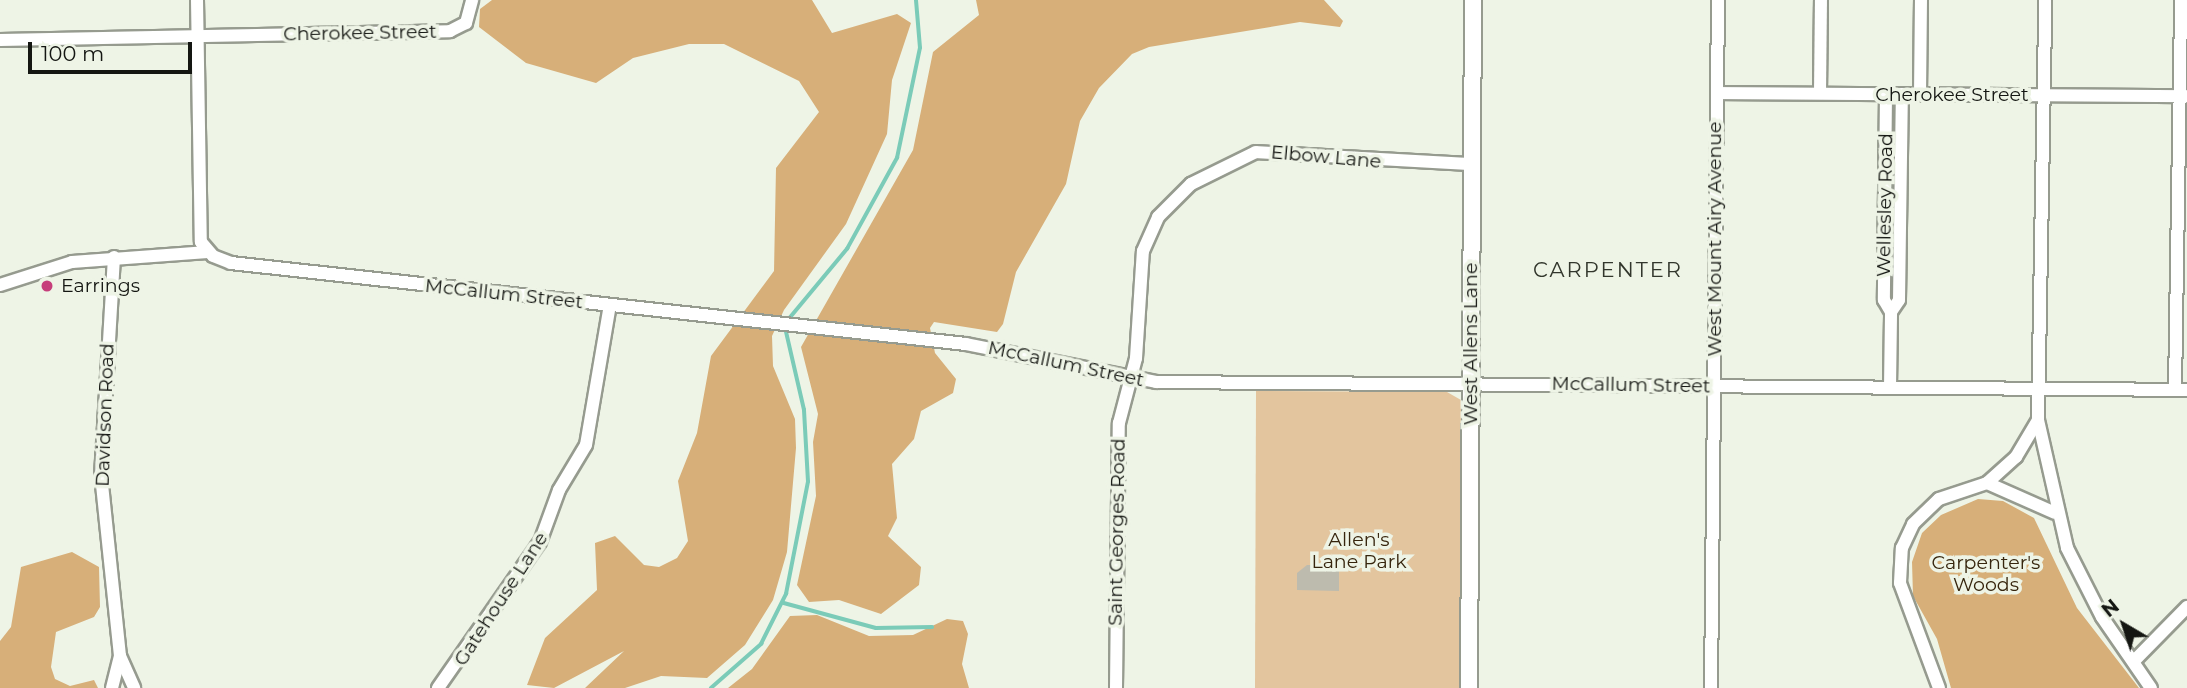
<!DOCTYPE html>
<style>
body{margin:0}
#map{position:relative;width:2187px;height:688px;overflow:hidden;background:#eef4e6;font-family:Montserrat,sans-serif}
div>[style]{position:absolute}
[style*='--x']{left:calc(var(--x)*1px);top:calc(var(--y)*1px);width:calc(var(--w)*1px);rotate:calc(var(--a)*1deg)}
.green>*{inset:0;background:#e3c59e}
.forest>*{inset:0;background:#d7af79}
.stream>*{height:3.5px;margin:-1.75px;padding:0 1.75px;transform-origin:1.75px;border-radius:1.75px;background:#7bcbb8}
.building>*{inset:0;background:#bdbbae}
.roads{filter:drop-shadow(2px 0 #969b8f) drop-shadow(-2px 0 #969b8f) drop-shadow(0 2px #969b8f) drop-shadow(0 -2px #969b8f)}
.minor>*{height:12px;margin:-6px;padding:0 6px;transform-origin:6px;border-radius:6px;background:#fff}
.tertiary>*{height:16px;margin:-8px;padding:0 8px;transform-origin:8px;border-radius:8px;background:#fff}
.dots>*{width:19px;height:19px;translate:-50% -50%;box-sizing:border-box;border:4px solid #eef4e6;border-radius:50%}
span{translate:-50% -50%;white-space:nowrap;text-align:center;line-height:1.15;-webkit-text-stroke:7px #eef4e6;paint-order:stroke}
.street-label{font-size:19px;color:#141612}
.poi-label{font-size:19px;color:#141612}
.left{translate:0 -50%;text-align:left}
.park-label{font-size:19px;color:#36250d}
.neighbourhood-label{font-size:21px;color:#32362c;letter-spacing:2px}
.north{position:absolute;left:2089px;top:590px;width:70px;height:70px;-webkit-text-stroke:5px #eef4e6;paint-order:stroke;rotate:321deg;font-size:19px;font-weight:700;line-height:28px;text-align:center;color:#141612}
.north::after{content:'';display:block;margin:auto;width:24px;height:32px;background:#141612;clip-path:polygon(50% 0,100% 100%,50% 72%,0 100%)}
.scale{position:absolute;left:28px;top:42px;width:164px;height:32px;box-sizing:border-box;border:4px solid #141612;border-top:0;padding-left:9px;font-size:21px;line-height:24px;white-space:nowrap;color:#141612;-webkit-text-stroke:5px #eef4e6;paint-order:stroke}
</style>
<div id="map">
<div class="green">
<i style="clip-path:polygon(1256px 391px,1447px 392px,1461px 400px,1463px 688px,1255px 688px)"></i>
</div>
<div class="forest">
<i style="clip-path:polygon(492px 0,812px 0,832px 33px,897px 14px,911px 23px,892px 80px,887px 134px,846px 224px,784px 310px,772px 336px,773px 366px,795px 419px,796px 448px,787px 552px,773px 600px,745px 645px,707px 678px,661px 676px,625px 688px,585px 688px,624px 651px,554px 688px,527px 685px,545px 638px,597px 590px,595px 543px,615px 536px,644px 565px,659px 567px,677px 558px,688px 541px,678px 481px,697px 433px,711px 356px,774px 271px,776px 168px,819px 112px,799px 81px,724px 44px,689px 44px,633px 58px,596px 83px,526px 63px,479px 27px,480px 9px)"></i>
<i style="clip-path:polygon(976px 0,1324px 0,1343px 21px,1340px 27px,1300px 22px,1149px 47px,1132px 54px,1099px 88px,1080px 121px,1066px 184px,1016px 272px,1003px 324px,997px 332px,934px 322px,930px 328px,935px 353px,956px 379px,953px 393px,921px 411px,914px 439px,892px 464px,897px 518px,888px 536px,921px 567px,919px 585px,881px 614px,839px 600px,809px 602px,797px 585px,816px 496px,813px 442px,818px 414px,801px 347px,913px 150px,933px 52px,979px 15px)"></i>
<i style="clip-path:polygon(1978px 499px,2003px 501px,2034px 518px,2077px 608px,2139px 688px,1951px 688px,1937px 639px,1913px 596px,1912px 562px,1922px 533px,1941px 515px)"></i>
<i style="clip-path:polygon(72px 552px,99px 567px,100px 607px,94px 617px,56px 632px,51px 667px,55px 679px,70px 686px,94px 680px,98px 688px,0 688px,0 641px,11px 627px,21px 567px)"></i>
<i style="clip-path:polygon(817px 615px,869px 636px,913px 635px,947px 619px,963px 621px,968px 634px,962px 664px,969px 688px,728px 688px,752px 669px,790px 616px)"></i>
</div>
<div class="stream">
<i style="--x:787;--y:321;--w:94;--a:-50.2"></i>
<i style="--x:847;--y:249;--w:104;--a:-61.2"></i>
<i style="--x:897;--y:158;--w:112;--a:-78.2"></i>
<i style="--x:920;--y:48;--w:48;--a:-94.8"></i>
<i style="--x:784;--y:603;--w:95;--a:15.2"></i>
<i style="--x:876;--y:628;--w:56;--a:-1"></i>
<i style="--x:711;--y:688;--w:67;--a:-41.3"></i>
<i style="--x:761;--y:644;--w:56;--a:-63.4"></i>
<i style="--x:786;--y:594;--w:114;--a:-78.9"></i>
<i style="--x:808;--y:482;--w:72;--a:-93.2"></i>
<i style="--x:804;--y:410;--w:84;--a:-103"></i>
</div>
<div class="building">
<i style="clip-path:polygon(1307px 565px,1339px 565px,1339px 591px,1297px 590px,1297px 573px)"></i>
</div>
<div class="roads">
<div class="minor">
<i style="--x:197;--y:0;--w:242;--a:89.1"></i>
<i style="--x:201;--y:242;--w:18;--a:49"></i>
<i style="--x:213;--y:256;--w:19;--a:21"></i>
<i style="--x:231;--y:263;--w:739;--a:6.29"></i>
<i style="--x:966;--y:344;--w:194;--a:11.3"></i>
<i style="--x:1156;--y:382;--w:1031;--a:0.44"></i>
<i style="--x:0;--y:40;--w:450;--a:-1.1"></i>
<i style="--x:450;--y:31;--w:18;--a:-27"></i>
<i style="--x:466;--y:23;--w:24;--a:-75"></i>
<i style="--x:1717;--y:93;--w:470;--a:0.4"></i>
<i style="--x:1820;--y:93;--w:93;--a:-89.4"></i>
<i style="--x:1886;--y:94;--w:206;--a:90.6"></i>
<i style="--x:1884;--y:300;--w:14;--a:60"></i>
<i style="--x:1920;--y:94;--w:94;--a:-89.4"></i>
<i style="--x:114;--y:257;--w:218;--a:93.4"></i>
<i style="--x:101;--y:475;--w:182;--a:84"></i>
<i style="--x:120;--y:656;--w:35;--a:66"></i>
<i style="--x:0;--y:285;--w:76;--a:-17.7"></i>
<i style="--x:72;--y:262;--w:136;--a:-4.2"></i>
<i style="--x:1890;--y:387;--w:75;--a:-89.2"></i>
<i style="--x:1891;--y:312;--w:14;--a:-56"></i>
<i style="--x:1899;--y:300;--w:206;--a:-89.2"></i>
<i style="--x:2175;--y:390;--w:390;--a:-89.1"></i>
<i style="--x:2038;--y:420;--w:131;--a:77.2"></i>
<i style="--x:2067;--y:548;--w:77;--a:63.1"></i>
<i style="--x:2102;--y:617;--w:86;--a:55.4"></i>
<i style="--x:1987;--y:483;--w:39;--a:-42"></i>
<i style="--x:2016;--y:457;--w:43;--a:-59.3"></i>
<i style="--x:2038;--y:420;--w:420;--a:-89"></i>
<i style="--x:2134;--y:661;--w:76;--a:-45.5"></i>
<i style="--x:112;--y:688;--w:33;--a:-76"></i>
<i style="--x:438;--y:688;--w:178;--a:-55.1"></i>
<i style="--x:540;--y:542;--w:55;--a:-69.9"></i>
<i style="--x:559;--y:490;--w:52;--a:-59"></i>
<i style="--x:586;--y:445;--w:142;--a:-80.3"></i>
<i style="--x:1116;--y:688;--w:265;--a:-89.4"></i>
<i style="--x:1119;--y:423;--w:67;--a:-75.3"></i>
<i style="--x:1136;--y:358;--w:107;--a:-86.3"></i>
<i style="--x:1143;--y:251;--w:37;--a:-66"></i>
<i style="--x:1158;--y:217;--w:47;--a:-45"></i>
<i style="--x:1191;--y:184;--w:72;--a:-26.2"></i>
<i style="--x:1256;--y:152;--w:216;--a:3.2"></i>
<i style="--x:1711;--y:688;--w:688;--a:-89.42"></i>
<i style="--x:1939;--y:688;--w:112;--a:-110.4"></i>
<i style="--x:1900;--y:583;--w:35;--a:-87"></i>
<i style="--x:1902;--y:548;--w:26;--a:-65"></i>
<i style="--x:1913;--y:524;--w:36;--a:-44"></i>
<i style="--x:1939;--y:499;--w:51;--a:-18.4"></i>
<i style="--x:1987;--y:483;--w:74;--a:23.8"></i>
</div>
<div class="tertiary">
<i style="--x:1469;--y:688;--w:688;--a:-89.67"></i>
</div>
</div>
<div class="dots">
<i style="left:47px;top:286px;background:#c63e7b"></i>
</div>
<div class="street-label">
<span style="left:360px;top:33px;rotate:-1deg">Cherokee Street</span>
<span style="left:1952px;top:95px">Cherokee Street</span>
<span style="left:1326px;top:157px;rotate:5deg">Elbow Lane</span>
<span style="left:1885px;top:205px;rotate:-89deg">Wellesley Road</span>
<span style="left:1715px;top:239px;rotate:-90deg">West Mount Airy Avenue</span>
<span style="left:504px;top:294px;rotate:6deg">McCallum Street</span>
<span style="left:1471px;top:344px;rotate:-90deg">West Allens Lane</span>
<span style="left:1066px;top:364px;rotate:12deg">McCallum Street</span>
<span style="left:1631px;top:385px;rotate:1deg">McCallum Street</span>
<span style="left:105px;top:415px;rotate:-88deg">Davidson Road</span>
<span style="left:1117px;top:532px;rotate:-89deg">Saint Georges Road</span>
<span style="left:501px;top:599px;rotate:-57deg">Gatehouse Lane</span>
</div>
<div class="poi-label">
<span class="left" style="left:61px;top:286px">Earrings</span>
</div>
<div class="park-label">
<span style="left:1359px;top:551px">Allen's<br>Lane Park</span>
<span style="left:1986px;top:574px">Carpenter's<br>Woods</span>
</div>
<div class="neighbourhood-label">
<span style="left:1608px;top:270px">CARPENTER</span>
</div>
<div class="north">N</div>
<div class="scale">100 m</div>
</div>
